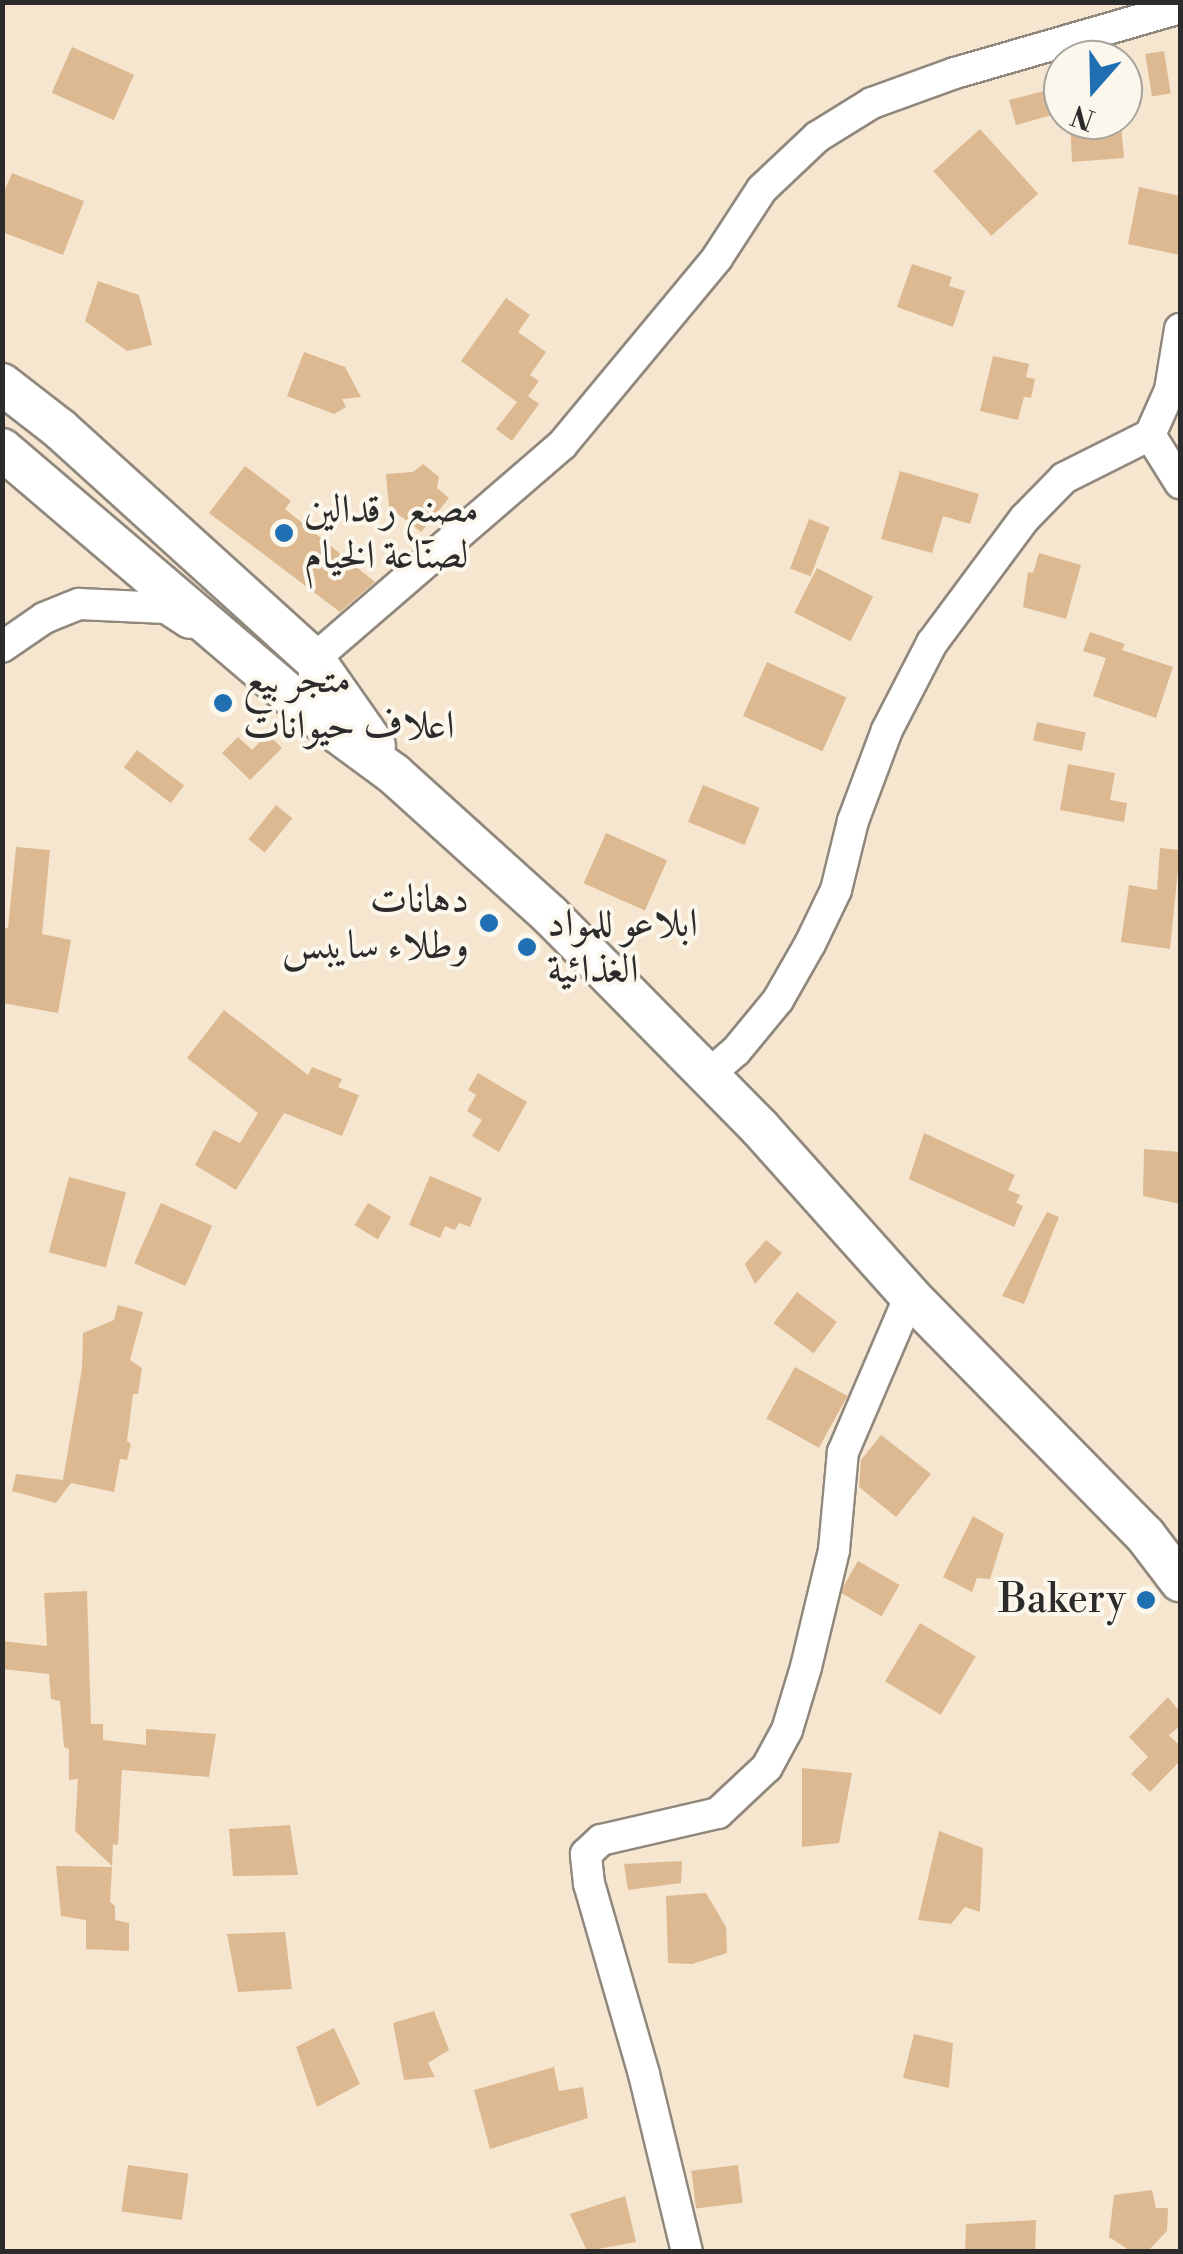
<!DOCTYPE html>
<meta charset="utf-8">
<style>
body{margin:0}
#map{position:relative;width:1183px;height:2254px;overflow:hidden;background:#f6e6cf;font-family:"Libre Bodoni",Amiri,serif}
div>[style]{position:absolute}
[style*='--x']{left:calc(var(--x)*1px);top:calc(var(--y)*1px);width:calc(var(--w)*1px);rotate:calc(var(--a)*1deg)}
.building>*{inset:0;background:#ddb992;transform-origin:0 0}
.roads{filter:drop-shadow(2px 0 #90887d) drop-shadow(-2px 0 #90887d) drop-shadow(0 2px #90887d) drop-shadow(0 -2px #90887d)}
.minor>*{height:30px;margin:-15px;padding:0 15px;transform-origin:15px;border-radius:15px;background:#fff}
.major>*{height:40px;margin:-20px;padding:0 20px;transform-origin:20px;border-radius:20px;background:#fff}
.dots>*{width:28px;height:28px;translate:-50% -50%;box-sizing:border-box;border:5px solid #fbf7ec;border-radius:50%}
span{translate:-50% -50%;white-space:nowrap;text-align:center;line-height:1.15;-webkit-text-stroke:8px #fbf7ec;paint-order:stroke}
.poi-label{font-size:40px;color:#2b2b2b}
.left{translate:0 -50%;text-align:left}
.right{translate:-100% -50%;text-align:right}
.frame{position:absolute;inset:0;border:5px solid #2b2b2b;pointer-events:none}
.north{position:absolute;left:1043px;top:40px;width:100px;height:100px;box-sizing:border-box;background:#fbf7ec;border:2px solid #a8a59f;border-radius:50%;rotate:200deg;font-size:28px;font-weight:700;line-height:40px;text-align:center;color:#2b2b2b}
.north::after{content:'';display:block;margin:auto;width:35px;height:45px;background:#1f6fb2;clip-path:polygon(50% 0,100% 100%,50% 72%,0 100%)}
</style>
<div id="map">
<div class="building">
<i style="left:72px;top:47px;width:68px;height:50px;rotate:24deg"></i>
<i style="left:1164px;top:51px;width:43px;height:19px;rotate:81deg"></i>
<i style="clip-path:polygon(1063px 86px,1063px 112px,1016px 125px,1009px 100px)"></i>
<i style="clip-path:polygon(1070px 120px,1114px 120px,1114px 125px,1121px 124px,1124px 158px,1072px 162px)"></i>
<i style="left:980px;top:129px;width:87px;height:63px;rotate:48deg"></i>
<i style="clip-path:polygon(12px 173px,84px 201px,63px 255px,2px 232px,2px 197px)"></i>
<i style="clip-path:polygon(1139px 187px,1180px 196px,1180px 255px,1128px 244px)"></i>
<i style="clip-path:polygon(912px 264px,952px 277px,949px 286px,965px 291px,953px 327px,897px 307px)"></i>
<i style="clip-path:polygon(98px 281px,139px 295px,152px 345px,127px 351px,85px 321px)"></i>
<i style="clip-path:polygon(506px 298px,530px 315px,518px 332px,546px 352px,530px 375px,539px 381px,528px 396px,539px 404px,512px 441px,496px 429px,517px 402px,461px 361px)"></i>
<i style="clip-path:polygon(304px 352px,345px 367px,361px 397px,342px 399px,346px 407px,334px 414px,287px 396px)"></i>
<i style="clip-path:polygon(993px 356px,1029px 364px,1026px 377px,1035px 379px,1031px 398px,1024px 397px,1018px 420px,980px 411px)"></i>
<i style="clip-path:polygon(423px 464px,439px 477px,437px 488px,449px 498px,421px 532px,389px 507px,386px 474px,413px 472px)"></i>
<i style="clip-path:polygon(245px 466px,291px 501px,285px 509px,375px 582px,340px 612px,209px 513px)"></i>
<i style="clip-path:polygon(900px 471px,979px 494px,970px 524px,943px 516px,932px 553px,881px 539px)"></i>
<i style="left:809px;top:519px;width:22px;height:53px;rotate:21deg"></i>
<i style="clip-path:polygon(1039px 553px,1081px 565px,1066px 619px,1023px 607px,1028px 572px,1033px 573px)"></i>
<i style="left:817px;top:568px;width:63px;height:50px;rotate:27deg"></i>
<i style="clip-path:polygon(1090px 632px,1125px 644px,1122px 650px,1173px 667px,1156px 718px,1093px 696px,1106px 658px,1083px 651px)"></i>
<i style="left:767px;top:662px;width:87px;height:59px;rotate:24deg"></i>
<i style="left:1037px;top:722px;width:50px;height:19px;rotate:12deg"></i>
<i style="clip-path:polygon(268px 734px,282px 748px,250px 780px,222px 753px,238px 737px,252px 750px)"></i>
<i style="left:137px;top:750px;width:59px;height:22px;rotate:37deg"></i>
<i style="clip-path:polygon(1068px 764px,1115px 773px,1110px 800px,1127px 803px,1124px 822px,1060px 810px)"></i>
<i style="left:703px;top:785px;width:61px;height:40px;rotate:22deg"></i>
<i style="left:276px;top:805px;width:21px;height:44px;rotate:39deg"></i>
<i style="left:606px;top:833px;width:67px;height:55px;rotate:24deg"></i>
<i style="clip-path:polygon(16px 847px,50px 850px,42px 934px,71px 940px,58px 1013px,2px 1003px,2px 927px,8px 928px)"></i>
<i style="clip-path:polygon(1160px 848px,1180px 850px,1170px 949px,1121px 942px,1129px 885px,1157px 890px)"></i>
<i style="clip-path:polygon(224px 1010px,308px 1075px,312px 1067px,342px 1079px,338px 1087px,359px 1095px,342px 1136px,284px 1113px,236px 1190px,195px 1165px,214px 1130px,240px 1143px,258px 1113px,187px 1058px)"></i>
<i style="clip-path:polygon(478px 1073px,527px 1102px,499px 1152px,472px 1136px,482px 1120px,467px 1111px,476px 1095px,468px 1090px)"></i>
<i style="clip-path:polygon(924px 1133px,1015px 1175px,1008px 1190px,1020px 1195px,1016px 1203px,1023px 1206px,1014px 1227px,909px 1179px)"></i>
<i style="clip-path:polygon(1144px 1149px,1180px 1152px,1180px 1204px,1143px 1196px)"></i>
<i style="clip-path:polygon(430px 1176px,482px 1198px,470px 1227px,459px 1223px,455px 1230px,445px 1226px,440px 1238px,409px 1225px)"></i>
<i style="left:69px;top:1177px;width:59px;height:78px;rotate:15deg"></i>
<i style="left:161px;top:1203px;width:56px;height:66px;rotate:24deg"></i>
<i style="left:368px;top:1203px;width:27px;height:26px;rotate:31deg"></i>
<i style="clip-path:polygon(1047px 1212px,1059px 1217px,1024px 1304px,1002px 1296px)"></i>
<i style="clip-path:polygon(766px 1240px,782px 1253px,755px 1284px,745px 1264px)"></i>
<i style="left:797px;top:1292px;width:50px;height:39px;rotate:37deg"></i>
<i style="clip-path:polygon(118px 1305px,143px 1312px,130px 1360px,142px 1368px,138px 1394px,133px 1394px,127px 1441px,131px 1444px,127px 1460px,120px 1459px,114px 1492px,71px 1483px,56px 1503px,12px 1491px,16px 1474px,63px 1480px,82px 1368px,83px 1333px,114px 1320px)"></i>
<i style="left:795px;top:1367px;width:60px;height:59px;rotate:29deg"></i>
<i style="clip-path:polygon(881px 1435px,931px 1474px,896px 1517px,859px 1487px,861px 1460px)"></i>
<i style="clip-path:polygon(973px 1516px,1004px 1534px,990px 1579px,977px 1578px,972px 1592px,943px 1577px)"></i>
<i style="left:858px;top:1561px;width:48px;height:36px;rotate:30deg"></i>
<i style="clip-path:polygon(87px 1591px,91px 1724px,103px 1724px,103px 1740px,146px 1745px,146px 1729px,216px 1734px,209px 1777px,122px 1770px,118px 1845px,113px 1844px,112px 1866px,75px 1831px,78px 1779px,69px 1780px,69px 1749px,64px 1747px,60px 1701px,51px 1699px,49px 1674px,2px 1669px,2px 1641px,47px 1646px,44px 1593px)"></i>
<i style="left:920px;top:1623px;width:65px;height:68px;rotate:31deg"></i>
<i style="clip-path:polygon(1168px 1697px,1180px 1712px,1180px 1726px,1169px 1735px,1180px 1746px,1180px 1761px,1150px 1792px,1131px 1774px,1148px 1757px,1129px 1737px)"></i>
<i style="clip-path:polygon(802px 1768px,852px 1773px,839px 1843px,802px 1847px)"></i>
<i style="clip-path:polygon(290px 1825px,298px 1875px,233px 1876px,229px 1829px)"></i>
<i style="clip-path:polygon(939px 1831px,983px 1848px,980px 1912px,965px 1907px,951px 1924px,918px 1920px)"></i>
<i style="clip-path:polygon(682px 1861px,681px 1883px,628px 1890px,624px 1864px)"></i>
<i style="clip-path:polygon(56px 1866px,112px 1867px,110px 1902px,115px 1906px,115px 1920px,129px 1923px,129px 1951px,86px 1949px,86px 1920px,61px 1916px)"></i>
<i style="clip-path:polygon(706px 1893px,726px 1927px,727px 1953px,692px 1964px,668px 1963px,666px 1896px)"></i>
<i style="clip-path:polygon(285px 1932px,292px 1989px,238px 1992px,227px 1934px)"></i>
<i style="clip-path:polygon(434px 2011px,449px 2050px,428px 2063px,435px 2077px,404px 2080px,393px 2023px)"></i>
<i style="clip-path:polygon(334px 2028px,360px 2084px,317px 2107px,296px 2047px)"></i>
<i style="clip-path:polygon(914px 2034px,953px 2043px,949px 2088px,903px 2078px)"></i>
<i style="clip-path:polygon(554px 2067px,559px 2091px,583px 2087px,588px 2118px,490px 2149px,474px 2090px)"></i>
<i style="left:128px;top:2165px;width:61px;height:47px;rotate:8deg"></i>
<i style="left:738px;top:2165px;width:38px;height:47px;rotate:83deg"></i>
<i style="clip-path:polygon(1152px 2190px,1156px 2208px,1168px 2208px,1167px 2231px,1147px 2252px,1132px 2252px,1109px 2237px,1114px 2195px)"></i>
<i style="clip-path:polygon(625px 2196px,636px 2242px,587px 2251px,570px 2214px)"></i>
<i style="clip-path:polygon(1036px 2220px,1035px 2252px,965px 2252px,966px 2224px)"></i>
</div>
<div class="roads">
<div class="minor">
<i style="--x:1150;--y:435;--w:57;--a:58"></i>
<i style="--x:2;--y:647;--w:51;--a:-34.6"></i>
<i style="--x:44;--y:618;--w:38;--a:-22"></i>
<i style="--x:79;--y:604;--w:87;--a:2.6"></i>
<i style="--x:166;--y:608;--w:27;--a:33"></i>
<i style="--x:314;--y:680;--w:21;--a:-90"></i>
<i style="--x:314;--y:659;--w:328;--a:-40.8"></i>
<i style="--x:562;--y:445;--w:243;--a:-50.3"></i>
<i style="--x:717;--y:258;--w:82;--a:-56.9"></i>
<i style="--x:762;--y:189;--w:76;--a:-43.4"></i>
<i style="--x:817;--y:137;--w:65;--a:-31.7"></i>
<i style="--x:872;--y:103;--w:88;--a:-19.9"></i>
<i style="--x:955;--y:73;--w:234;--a:-16.1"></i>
<i style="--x:707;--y:1076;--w:38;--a:-41"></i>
<i style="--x:736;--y:1051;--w:66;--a:-50.5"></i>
<i style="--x:778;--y:1000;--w:64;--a:-60.3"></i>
<i style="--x:810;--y:944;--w:60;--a:-64.3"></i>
<i style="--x:836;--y:890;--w:71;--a:-76.2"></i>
<i style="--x:853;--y:821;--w:97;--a:-69.5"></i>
<i style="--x:887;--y:730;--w:98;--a:-62.7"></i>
<i style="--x:932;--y:643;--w:156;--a:-53.4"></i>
<i style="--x:1025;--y:518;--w:56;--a:-45.7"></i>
<i style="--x:1064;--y:478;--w:96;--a:-26.6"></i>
<i style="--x:1150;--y:435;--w:49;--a:-66"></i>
<i style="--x:1170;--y:390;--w:62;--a:-80.7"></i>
<i style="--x:687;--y:2252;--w:183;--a:-103.6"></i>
<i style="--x:644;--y:2074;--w:198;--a:-106.1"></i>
<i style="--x:589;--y:1884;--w:30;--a:-96"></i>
<i style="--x:586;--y:1854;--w:21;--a:-43"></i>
<i style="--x:601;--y:1840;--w:120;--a:-13"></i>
<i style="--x:718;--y:1813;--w:67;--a:-43.2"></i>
<i style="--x:767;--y:1767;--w:42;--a:-61.6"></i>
<i style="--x:787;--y:1730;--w:66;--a:-73.2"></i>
<i style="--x:806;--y:1667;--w:120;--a:-76.5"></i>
<i style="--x:834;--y:1550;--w:98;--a:-84.8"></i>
<i style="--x:843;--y:1452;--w:170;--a:-66.8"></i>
</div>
<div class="major">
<i style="--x:2;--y:384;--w:73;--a:37.8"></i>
<i style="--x:60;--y:429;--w:343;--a:42.2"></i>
<i style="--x:314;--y:659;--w:106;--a:55"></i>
<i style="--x:2;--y:449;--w:411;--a:40.5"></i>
<i style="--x:315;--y:716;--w:98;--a:36.3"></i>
<i style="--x:394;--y:774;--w:210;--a:42.1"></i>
<i style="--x:550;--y:915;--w:299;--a:45.4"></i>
<i style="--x:760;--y:1128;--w:225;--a:48.2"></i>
<i style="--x:910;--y:1296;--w:335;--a:45.5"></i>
<i style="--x:1145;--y:1535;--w:58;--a:52.7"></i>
</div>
</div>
<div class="dots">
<i style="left:284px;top:533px;background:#1f6fb2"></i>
<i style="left:223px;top:703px;background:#1f6fb2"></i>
<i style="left:489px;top:923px;background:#1f6fb2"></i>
<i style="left:527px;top:947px;background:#1f6fb2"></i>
<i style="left:1146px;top:1600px;background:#1f6fb2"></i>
</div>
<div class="poi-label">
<span class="left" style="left:304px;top:533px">مصنع رقدالين<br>لصناعة الخيام</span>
<span class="left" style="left:243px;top:703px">متجر بيع<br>اعلاف حيوانات</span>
<span class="right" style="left:469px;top:923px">دهانات<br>وطلاء سايبس</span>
<span class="left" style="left:547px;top:947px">ابلاعو للمواد<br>الغذائية</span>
<span class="right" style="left:1126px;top:1600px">Bakery</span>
</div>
<div class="frame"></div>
<div class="north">N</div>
</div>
